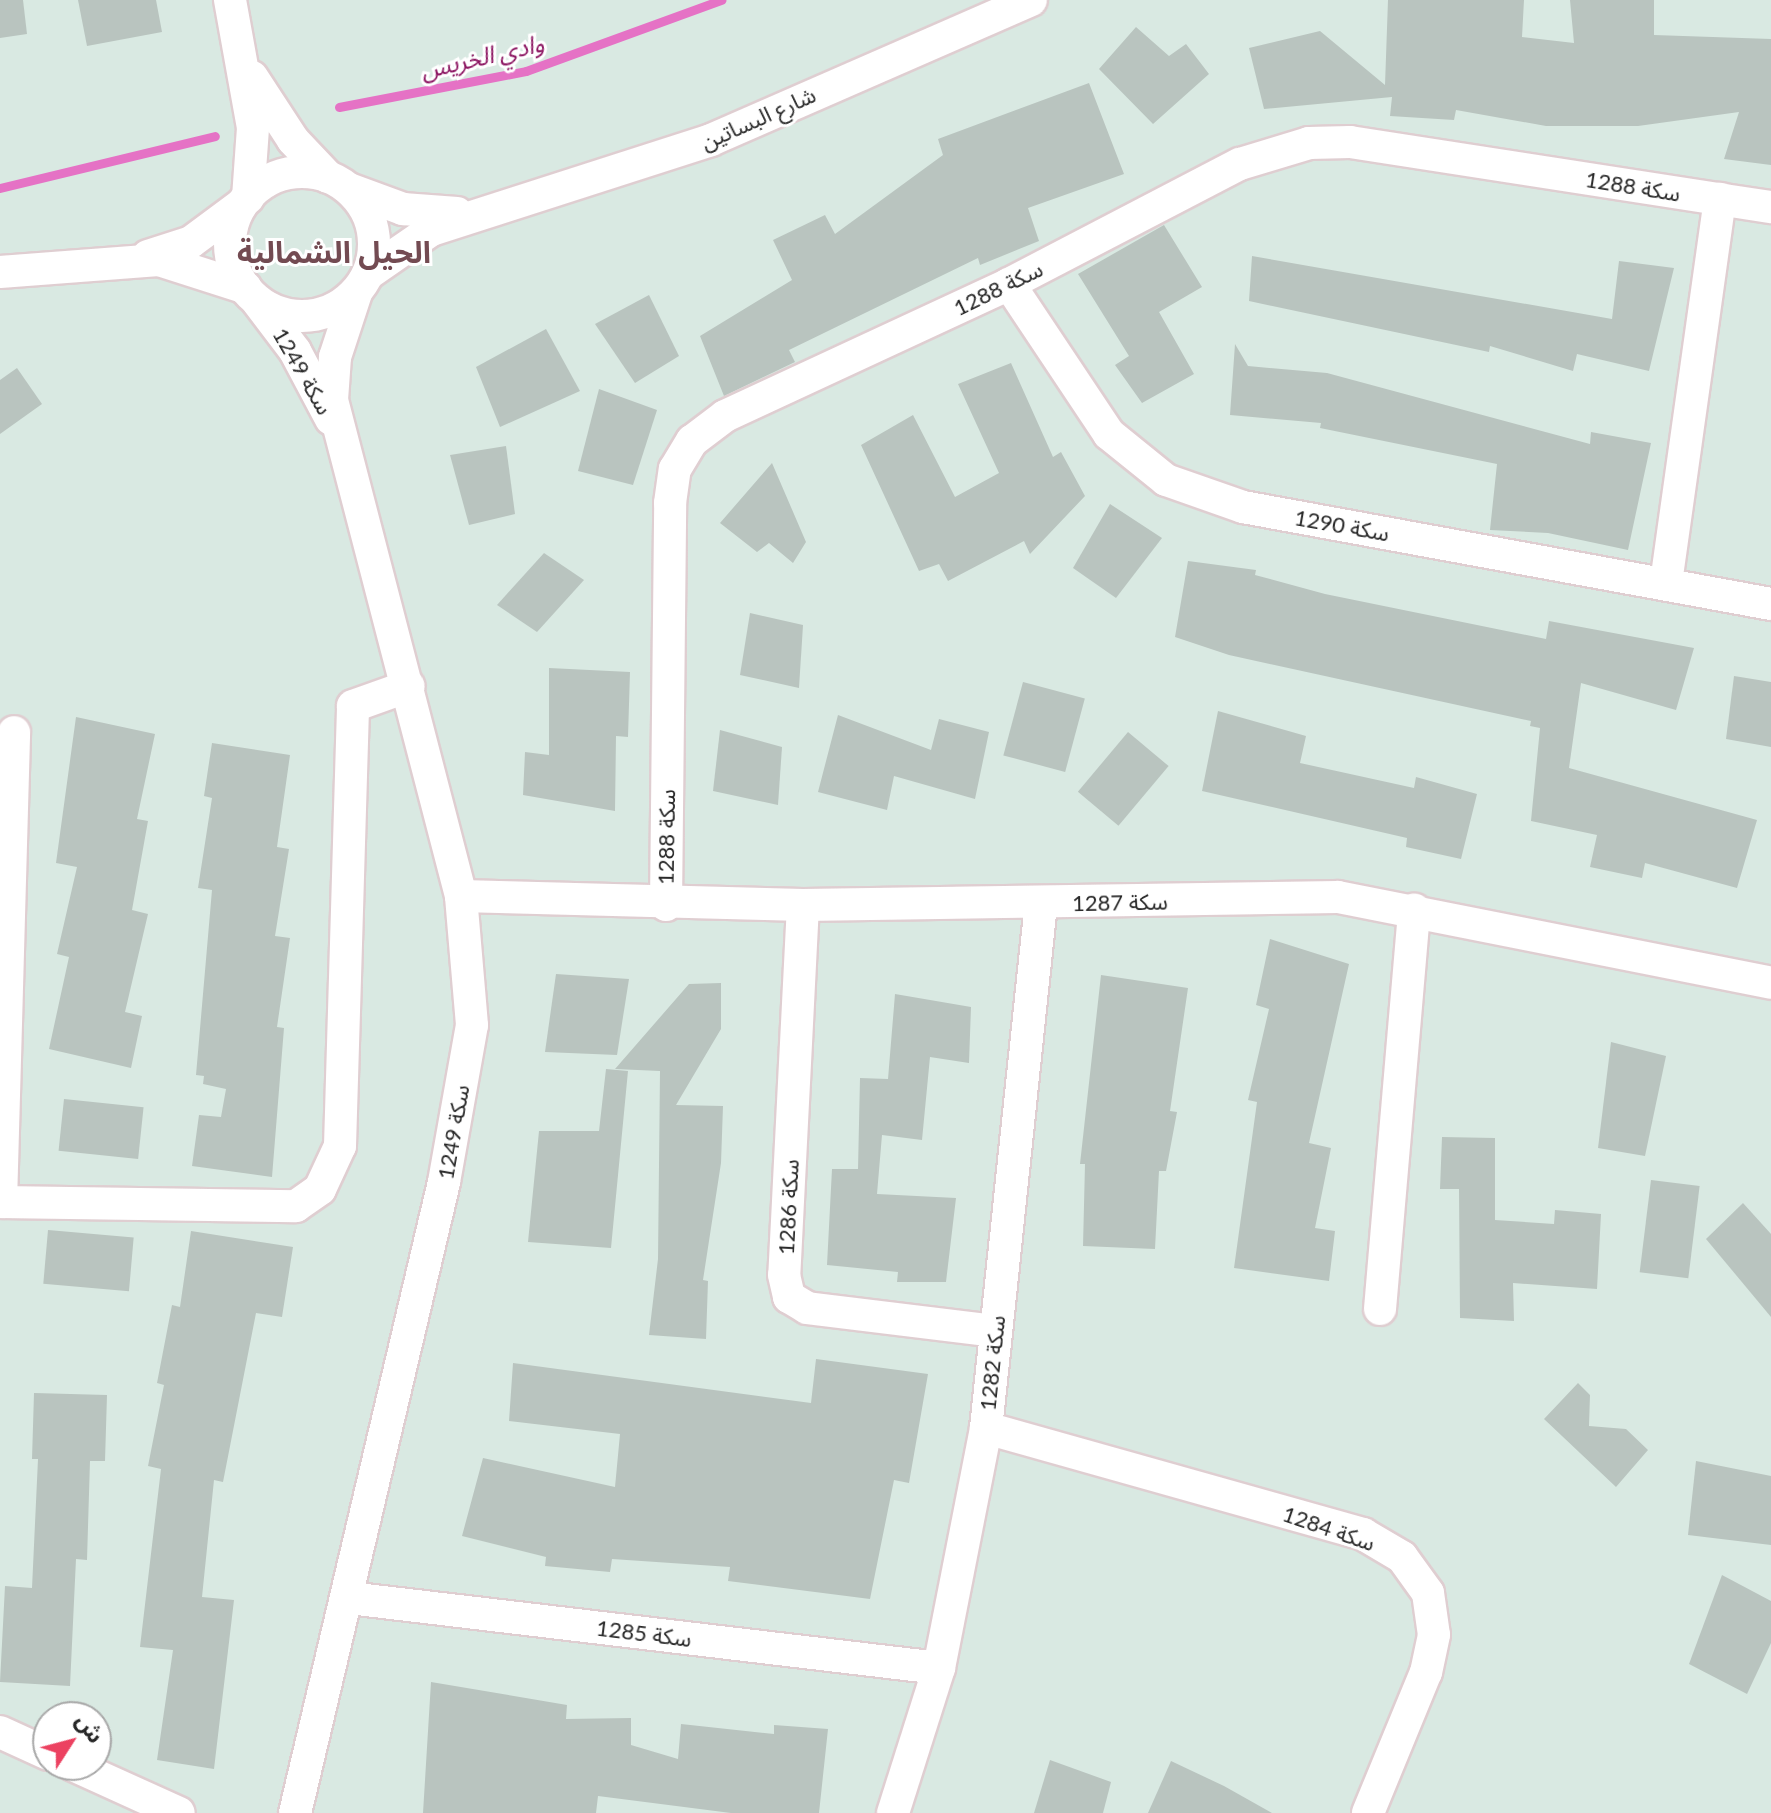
<!DOCTYPE html>
<meta charset="utf-8">
<style>
body{margin:0}
#map{position:relative;width:1771px;height:1813px;overflow:hidden;background:#d9e9e2;font-family:Lato,"Noto Sans Arabic",sans-serif}
div>[style]{position:absolute}
[style*='--x']{left:calc(var(--x)*1px);top:calc(var(--y)*1px);width:calc(var(--w)*1px);rotate:calc(var(--a)*1deg)}
.stream>*{height:9px;margin:-4.5px;padding:0 4.5px;transform-origin:4.5px;border-radius:4.5px;background:#e572c5}
.building>*{inset:0;background:#b9c4bf;transform-origin:0 0}
.roads{filter:drop-shadow(2px 0 #dfced1) drop-shadow(-2px 0 #dfced1) drop-shadow(0 2px #dfced1) drop-shadow(0 -2px #dfced1)}
.minor>*{height:32px;margin:-16px;padding:0 16px;transform-origin:16px;border-radius:16px;background:#fff}
.minor>.ring{margin:-16px;padding:0;box-sizing:content-box;background:none;border:32px solid #fff;border-radius:50%}
span{translate:-50% -50%;white-space:nowrap;text-align:center;line-height:1.15;-webkit-text-stroke:6px #fff;paint-order:stroke}
.street-label{font-size:22px;color:#272727}
.water-label{font-size:24px;color:#8c1662;font-style:italic}
.district-label{font-size:30px;color:#734b52;font-weight:700}
.north{position:absolute;left:32px;top:1701px;width:80px;height:80px;box-sizing:border-box;background:#fff;border:2px solid #a9a9a9;border-radius:50%;rotate:54deg;font-size:22px;font-weight:700;line-height:32px;text-align:center;color:#272727}
.north::after{content:'';display:block;margin:auto;width:28px;height:36px;background:#ec4261;clip-path:polygon(50% 0,100% 100%,50% 72%,0 100%)}
</style>
<div id="map">
<div class="stream">
<i style="--x:339;--y:107;--w:190;--a:-10.9"></i>
<i style="--x:526;--y:71;--w:208;--a:-20"></i>
<i style="--x:0;--y:188;--w:221;--a:-13.6"></i>
</div>
<div class="building">
<i style="clip-path:polygon(0 0,23px 0,27px 34px,0 38px)"></i>
<i style="clip-path:polygon(78px 0,156px 0,162px 32px,87px 46px)"></i>
<i style="clip-path:polygon(1388px 0,1524px 0,1522px 37px,1574px 43px,1570px 0,1654px 0,1654px 35px,1771px 39px,1771px 165px,1724px 159px,1739px 112px,1638px 126px,1546px 126px,1456px 110px,1454px 120px,1390px 116px,1392px 97px,1264px 109px,1249px 48px,1320px 31px,1385px 85px)"></i>
<i style="clip-path:polygon(1136px 27px,1169px 56px,1186px 44px,1209px 74px,1153px 124px,1099px 69px)"></i>
<i style="clip-path:polygon(1089px 83px,1124px 174px,1028px 208px,1039px 241px,980px 265px,978px 258px,789px 350px,795px 362px,724px 396px,700px 336px,792px 280px,773px 240px,825px 215px,835px 234px,943px 155px,938px 139px)"></i>
<i style="clip-path:polygon(1164px 225px,1202px 287px,1159px 312px,1194px 374px,1142px 403px,1115px 365px,1129px 356px,1078px 274px)"></i>
<i style="clip-path:polygon(1252px 256px,1612px 319px,1619px 261px,1674px 268px,1649px 371px,1577px 354px,1573px 371px,1490px 346px,1489px 352px,1249px 301px)"></i>
<i style="clip-path:polygon(649px 295px,679px 356px,635px 383px,595px 324px)"></i>
<i style="clip-path:polygon(546px 329px,580px 391px,500px 427px,476px 367px)"></i>
<i style="clip-path:polygon(1235px 344px,1248px 366px,1327px 373px,1590px 444px,1591px 432px,1651px 443px,1628px 550px,1548px 533px,1490px 530px,1497px 464px,1320px 428px,1321px 423px,1230px 415px)"></i>
<i style="clip-path:polygon(1011px 363px,1053px 457px,1061px 452px,1085px 496px,1030px 554px,1024px 541px,948px 581px,939px 564px,919px 571px,861px 445px,913px 415px,955px 497px,999px 473px,958px 384px)"></i>
<i style="clip-path:polygon(17px 368px,42px 404px,0 434px,0 380px)"></i>
<i style="clip-path:polygon(599px 389px,657px 410px,633px 485px,578px 471px)"></i>
<i style="clip-path:polygon(506px 446px,515px 514px,469px 525px,450px 455px)"></i>
<i style="clip-path:polygon(772px 463px,806px 542px,793px 563px,769px 543px,757px 552px,720px 523px)"></i>
<i style="clip-path:polygon(1110px 504px,1162px 538px,1116px 598px,1073px 568px)"></i>
<i style="clip-path:polygon(544px 553px,584px 580px,537px 632px,497px 605px)"></i>
<i style="clip-path:polygon(1188px 561px,1256px 570px,1255px 575px,1325px 594px,1546px 639px,1549px 621px,1694px 648px,1676px 710px,1581px 683px,1569px 768px,1757px 820px,1737px 888px,1645px 863px,1642px 878px,1590px 867px,1597px 835px,1531px 821px,1540px 728px,1530px 726px,1531px 721px,1229px 655px,1175px 637px)"></i>
<i style="clip-path:polygon(750px 613px,803px 625px,799px 688px,740px 675px)"></i>
<i style="clip-path:polygon(549px 668px,630px 672px,628px 737px,616px 736px,615px 811px,523px 795px,525px 752px,549px 755px)"></i>
<i style="clip-path:polygon(1734px 676px,1771px 682px,1771px 747px,1726px 739px)"></i>
<i style="left:1023px;top:682px;width:64px;height:76px;rotate:15deg"></i>
<i style="clip-path:polygon(1218px 711px,1306px 736px,1300px 763px,1414px 788px,1416px 777px,1477px 794px,1461px 859px,1406px 847px,1407px 838px,1202px 791px)"></i>
<i style="clip-path:polygon(838px 715px,931px 750px,939px 719px,989px 732px,975px 799px,894px 776px,887px 810px,818px 792px)"></i>
<i style="clip-path:polygon(76px 717px,155px 734px,137px 819px,148px 821px,132px 910px,148px 914px,125px 1012px,142px 1016px,131px 1068px,49px 1049px,69px 957px,57px 954px,77px 867px,56px 863px)"></i>
<i style="clip-path:polygon(720px 730px,782px 747px,778px 805px,713px 791px)"></i>
<i style="left:1128px;top:732px;width:53px;height:78px;rotate:40deg"></i>
<i style="clip-path:polygon(212px 743px,290px 755px,277px 847px,289px 849px,275px 936px,290px 938px,277px 1027px,284px 1028px,272px 1177px,192px 1166px,199px 1115px,221px 1117px,226px 1089px,203px 1084px,204px 1076px,196px 1075px,212px 890px,198px 888px,212px 798px,204px 796px)"></i>
<i style="clip-path:polygon(1270px 939px,1349px 964px,1309px 1143px,1331px 1148px,1315px 1228px,1335px 1231px,1329px 1281px,1234px 1268px,1257px 1102px,1248px 1100px,1269px 1009px,1256px 1005px)"></i>
<i style="clip-path:polygon(556px 974px,629px 979px,617px 1055px,545px 1052px)"></i>
<i style="clip-path:polygon(1101px 975px,1188px 988px,1170px 1111px,1177px 1112px,1166px 1171px,1159px 1171px,1155px 1249px,1083px 1246px,1085px 1164px,1080px 1164px)"></i>
<i style="clip-path:polygon(721px 983px,721px 1029px,676px 1105px,723px 1106px,721px 1163px,703px 1280px,708px 1281px,706px 1339px,649px 1335px,658px 1259px,660px 1071px,615px 1069px,689px 984px)"></i>
<i style="clip-path:polygon(895px 994px,971px 1007px,969px 1063px,930px 1057px,922px 1140px,882px 1135px,877px 1194px,956px 1198px,946px 1282px,897px 1282px,898px 1272px,827px 1265px,832px 1169px,858px 1169px,860px 1078px,888px 1079px)"></i>
<i style="clip-path:polygon(1611px 1042px,1666px 1056px,1645px 1156px,1598px 1148px)"></i>
<i style="clip-path:polygon(606px 1069px,628px 1071px,611px 1248px,528px 1242px,539px 1131px,599px 1131px)"></i>
<i style="left:64px;top:1099px;width:80px;height:52px;rotate:6deg"></i>
<i style="clip-path:polygon(1442px 1137px,1495px 1138px,1495px 1220px,1554px 1224px,1555px 1210px,1601px 1214px,1597px 1289px,1513px 1283px,1514px 1321px,1460px 1318px,1459px 1189px,1440px 1189px)"></i>
<i style="left:1651px;top:1180px;width:49px;height:93px;rotate:7deg"></i>
<i style="clip-path:polygon(1743px 1203px,1771px 1234px,1771px 1317px,1706px 1239px)"></i>
<i style="left:48px;top:1230px;width:86px;height:54px;rotate:5deg"></i>
<i style="clip-path:polygon(191px 1231px,293px 1247px,282px 1317px,256px 1313px,223px 1482px,214px 1480px,202px 1597px,234px 1600px,214px 1769px,157px 1760px,173px 1650px,140px 1647px,161px 1469px,148px 1466px,164px 1385px,157px 1383px,172px 1305px,180px 1307px)"></i>
<i style="clip-path:polygon(816px 1359px,928px 1374px,909px 1483px,894px 1480px,870px 1599px,728px 1581px,730px 1567px,612px 1559px,610px 1572px,545px 1566px,546px 1557px,462px 1536px,483px 1458px,615px 1487px,620px 1434px,509px 1421px,513px 1363px,811px 1403px)"></i>
<i style="clip-path:polygon(1578px 1383px,1590px 1395px,1589px 1426px,1626px 1429px,1648px 1450px,1616px 1487px,1544px 1419px)"></i>
<i style="clip-path:polygon(34px 1393px,107px 1395px,105px 1461px,90px 1461px,87px 1560px,76px 1559px,70px 1686px,0 1682px,5px 1586px,32px 1588px,38px 1459px,32px 1459px)"></i>
<i style="clip-path:polygon(1696px 1461px,1771px 1476px,1771px 1545px,1688px 1535px)"></i>
<i style="clip-path:polygon(1722px 1575px,1771px 1601px,1771px 1643px,1747px 1694px,1689px 1664px)"></i>
<i style="clip-path:polygon(431px 1682px,567px 1705px,566px 1719px,631px 1718px,631px 1745px,678px 1759px,681px 1724px,774px 1734px,774px 1725px,828px 1729px,819px 1813px,731px 1813px,598px 1796px,596px 1813px,423px 1813px)"></i>
<i style="clip-path:polygon(1050px 1760px,1111px 1782px,1103px 1813px,1034px 1813px)"></i>
<i style="clip-path:polygon(1171px 1761px,1224px 1786px,1272px 1813px,1148px 1813px)"></i>
</div>
<div class="roads">
<div class="minor">
<i style="--x:230;--y:0;--w:130;--a:79.8"></i>
<i style="--x:253;--y:128;--w:70;--a:94.1"></i>
<i style="--x:252;--y:77;--w:75;--a:56.9"></i>
<i style="--x:293;--y:140;--w:51;--a:46.6"></i>
<i class="ring" style="left:230px;top:172px;width:112px;height:112px"></i>
<i style="--x:349;--y:189;--w:58;--a:20.3"></i>
<i style="--x:403;--y:209;--w:54;--a:4.2"></i>
<i style="--x:148;--y:256;--w:45;--a:-18"></i>
<i style="--x:191;--y:242;--w:62;--a:-36.5"></i>
<i style="--x:0;--y:272;--w:159;--a:-4.3"></i>
<i style="--x:159;--y:260;--w:91;--a:17.8"></i>
<i style="--x:369;--y:273;--w:75;--a:-34.7"></i>
<i style="--x:431;--y:230;--w:294;--a:-17.8"></i>
<i style="--x:711;--y:140;--w:349;--a:-23.6"></i>
<i style="--x:1009;--y:284;--w:180;--a:56.3"></i>
<i style="--x:1109;--y:434;--w:73;--a:38.9"></i>
<i style="--x:1166;--y:480;--w:82;--a:19.3"></i>
<i style="--x:1243;--y:507;--w:537;--a:10.41"></i>
<i style="--x:258;--y:302;--w:61;--a:52.9"></i>
<i style="--x:295;--y:351;--w:77;--a:62.1"></i>
<i style="--x:1666;--y:583;--w:388;--a:-82"></i>
<i style="--x:461;--y:896;--w:342;--a:1.5"></i>
<i style="--x:803;--y:905;--w:535;--a:-0.86"></i>
<i style="--x:1338;--y:897;--w:441;--a:11.2"></i>
<i style="--x:666;--y:905;--w:402;--a:-89.4"></i>
<i style="--x:670;--y:503;--w:34;--a:-82"></i>
<i style="--x:675;--y:469;--w:33;--a:-59"></i>
<i style="--x:692;--y:441;--w:41;--a:-37.1"></i>
<i style="--x:725;--y:416;--w:313;--a:-24.9"></i>
<i style="--x:1009;--y:284;--w:260;--a:-27.5"></i>
<i style="--x:1240;--y:164;--w:72;--a:-16.9"></i>
<i style="--x:1309;--y:143;--w:41;--a:-1.4"></i>
<i style="--x:1350;--y:142;--w:426;--a:8.8"></i>
<i style="--x:803;--y:905;--w:370;--a:92.9"></i>
<i style="--x:784;--y:1275;--w:23;--a:77"></i>
<i style="--x:789;--y:1297;--w:21;--a:31"></i>
<i style="--x:807;--y:1308;--w:189;--a:7"></i>
<i style="--x:0;--y:1202;--w:296;--a:0.8"></i>
<i style="--x:296;--y:1206;--w:29;--a:-35"></i>
<i style="--x:320;--y:1189;--w:47;--a:-65.1"></i>
<i style="--x:340;--y:1146;--w:440;--a:-88.3"></i>
<i style="--x:353;--y:706;--w:59;--a:-19.7"></i>
<i style="--x:1;--y:1202;--w:470;--a:-88.4"></i>
<i style="--x:1380;--y:1309;--w:401;--a:-85.1"></i>
<i style="--x:986;--y:1428;--w:392;--a:15.7"></i>
<i style="--x:1363;--y:1534;--w:45;--a:30.5"></i>
<i style="--x:1402;--y:1557;--w:44;--a:54.2"></i>
<i style="--x:1428;--y:1593;--w:42;--a:81.9"></i>
<i style="--x:1434;--y:1635;--w:38;--a:102"></i>
<i style="--x:1426;--y:1672;--w:152;--a:112.4"></i>
<i style="--x:349;--y:1598;--w:594;--a:6.77"></i>
<i style="--x:0;--y:1732;--w:53;--a:24.6"></i>
<i style="--x:73;--y:1765;--w:116;--a:24.4"></i>
<i style="--x:295;--y:1813;--w:648;--a:-76.71"></i>
<i style="--x:444;--y:1182;--w:159;--a:-79.9"></i>
<i style="--x:472;--y:1025;--w:129;--a:-94.9"></i>
<i style="--x:461;--y:896;--w:513;--a:-104.58"></i>
<i style="--x:332;--y:400;--w:43;--a:-86"></i>
<i style="--x:335;--y:357;--w:67;--a:-71.8"></i>
<i style="--x:893;--y:1813;--w:152;--a:-72.4"></i>
<i style="--x:939;--y:1668;--w:245;--a:-78.9"></i>
<i style="--x:986;--y:1428;--w:527;--a:-84.01"></i>
</div>
</div>
<div class="street-label">
<span style="left:758px;top:118px;rotate:-24deg">شارع البساتين</span>
<span style="left:1633px;top:186px;rotate:9deg">سكة 1288</span>
<span style="left:998px;top:288px;rotate:-26deg">سكة 1288</span>
<span style="left:303px;top:371px;rotate:60deg">سكة 1249</span>
<span style="left:1342px;top:525px;rotate:10deg">سكة 1290</span>
<span style="left:666px;top:837px;rotate:-89deg">سكة 1288</span>
<span style="left:1120px;top:902px;rotate:-1deg">سكة 1287</span>
<span style="left:453px;top:1132px;rotate:-80deg">سكة 1249</span>
<span style="left:788px;top:1207px;rotate:-87deg">سكة 1286</span>
<span style="left:992px;top:1363px;rotate:-84deg">سكة 1282</span>
<span style="left:1329px;top:1528px;rotate:19deg">سكة 1284</span>
<span style="left:644px;top:1633px;rotate:7deg">سكة 1285</span>
</div>
<div class="water-label">
<span style="left:482px;top:56px;rotate:-13deg">وادي الخريس</span>
</div>
<div class="district-label">
<span style="left:334px;top:251px">الحيل الشمالية</span>
</div>
<div class="north">ش</div>
</div>
